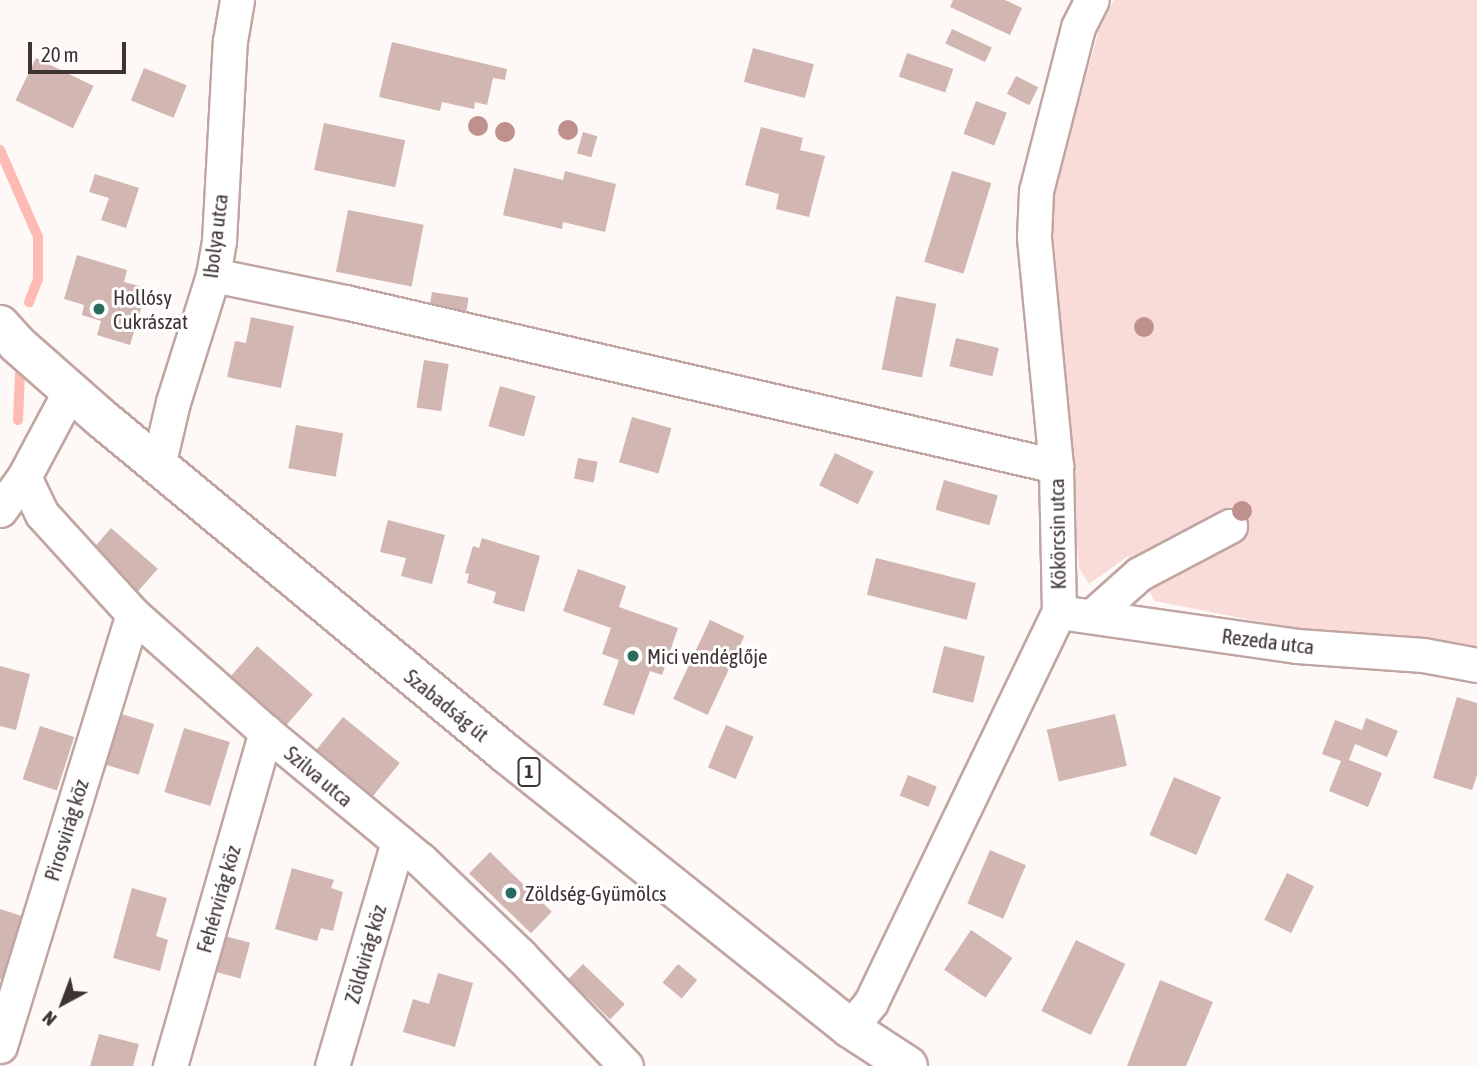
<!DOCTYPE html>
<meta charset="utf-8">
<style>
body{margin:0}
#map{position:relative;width:1477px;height:1066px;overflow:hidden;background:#fef8f7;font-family:"Asap Condensed",sans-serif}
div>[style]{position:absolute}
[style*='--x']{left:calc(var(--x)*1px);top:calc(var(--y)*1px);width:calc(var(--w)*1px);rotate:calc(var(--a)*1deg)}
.green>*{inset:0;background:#f9dcd8}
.stream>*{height:10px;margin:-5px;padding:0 5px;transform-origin:5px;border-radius:5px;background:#fdbbb3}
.building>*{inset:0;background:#d1b6b2;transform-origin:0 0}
.roads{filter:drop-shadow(2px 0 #c0a5a2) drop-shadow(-2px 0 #c0a5a2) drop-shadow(0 2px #c0a5a2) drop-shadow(0 -2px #c0a5a2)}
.minor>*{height:33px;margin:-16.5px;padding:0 16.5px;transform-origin:16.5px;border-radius:16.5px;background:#fff}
.major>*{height:38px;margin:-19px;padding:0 19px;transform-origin:19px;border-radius:19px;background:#fff}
.trees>*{width:20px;height:20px;margin:-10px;border-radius:50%;background:#bf918d}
.dots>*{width:19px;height:19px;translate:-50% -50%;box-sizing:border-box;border:4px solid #fff;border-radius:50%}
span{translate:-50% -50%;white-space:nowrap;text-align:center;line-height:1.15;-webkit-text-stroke:6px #fff;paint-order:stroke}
.shield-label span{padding:2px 5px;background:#fff;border:2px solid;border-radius:5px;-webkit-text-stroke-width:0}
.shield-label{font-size:19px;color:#3f3432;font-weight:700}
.street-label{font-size:21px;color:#3f3432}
.poi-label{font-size:21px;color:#3f3432}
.left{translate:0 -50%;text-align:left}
.north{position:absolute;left:28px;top:968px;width:70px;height:70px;-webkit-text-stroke:5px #fff;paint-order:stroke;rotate:221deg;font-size:19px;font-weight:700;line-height:28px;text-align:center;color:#3f3432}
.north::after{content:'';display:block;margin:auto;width:24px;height:32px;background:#3f3432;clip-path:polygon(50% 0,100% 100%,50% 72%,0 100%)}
.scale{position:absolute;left:28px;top:42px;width:98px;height:32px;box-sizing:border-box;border:4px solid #3f3432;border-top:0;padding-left:9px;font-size:21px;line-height:24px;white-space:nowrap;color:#3f3432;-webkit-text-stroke:5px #fff;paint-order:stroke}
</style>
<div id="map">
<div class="green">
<i style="clip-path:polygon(1114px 0,1477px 0,1477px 655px,1425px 642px,1292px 628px,1155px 601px,1128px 556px,1089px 584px,1079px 568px,1053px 229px,1055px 187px,1099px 30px)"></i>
</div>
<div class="stream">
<i style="--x:0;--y:150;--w:95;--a:66.4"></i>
<i style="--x:38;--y:237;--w:42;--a:90"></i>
<i style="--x:38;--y:279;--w:25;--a:111"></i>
<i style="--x:18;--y:420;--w:45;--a:-87.5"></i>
</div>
<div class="building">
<i style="clip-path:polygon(953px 0,1005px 0,1022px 8px,1010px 35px,950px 7px)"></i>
<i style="left:952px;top:29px;width:44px;height:16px;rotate:25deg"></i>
<i style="clip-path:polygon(392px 42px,507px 69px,505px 80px,493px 78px,487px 105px,475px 102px,474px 109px,442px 102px,440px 111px,379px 97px)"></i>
<i style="left:753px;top:48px;width:63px;height:35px;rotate:15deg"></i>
<i style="left:907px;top:53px;width:49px;height:25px;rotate:19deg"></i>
<i style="left:36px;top:58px;width:64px;height:47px;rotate:26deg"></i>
<i style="left:144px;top:68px;width:46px;height:35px;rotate:22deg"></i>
<i style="left:1016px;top:76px;width:25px;height:20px;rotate:27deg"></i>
<i style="left:976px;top:101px;width:33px;height:35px;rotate:21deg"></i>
<i style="left:324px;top:123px;width:83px;height:48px;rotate:12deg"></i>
<i style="clip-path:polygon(761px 127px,803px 138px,800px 150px,825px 156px,809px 217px,776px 209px,779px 194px,745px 185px)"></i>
<i style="left:583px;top:132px;width:15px;height:22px;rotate:16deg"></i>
<i style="clip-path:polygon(514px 168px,563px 180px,565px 171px,616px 184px,605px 232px,563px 222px,562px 229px,503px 215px)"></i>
<i style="left:952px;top:171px;width:41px;height:95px;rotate:17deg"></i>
<i style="clip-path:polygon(95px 174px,139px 188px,126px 228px,101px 220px,109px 198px,89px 192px)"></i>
<i style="left:348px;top:210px;width:77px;height:63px;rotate:11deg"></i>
<i style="clip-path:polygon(77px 255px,127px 270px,124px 282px,147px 288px,130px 345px,97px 335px,101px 321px,82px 315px,84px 305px,64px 299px)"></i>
<i style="left:432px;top:292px;width:37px;height:22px;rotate:9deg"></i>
<i style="left:896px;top:296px;width:41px;height:75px;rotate:11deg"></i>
<i style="clip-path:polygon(251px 317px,294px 326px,281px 388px,227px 377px,235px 341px,246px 343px)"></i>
<i style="left:956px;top:338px;width:44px;height:29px;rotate:13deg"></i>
<i style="left:424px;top:360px;width:25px;height:48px;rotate:9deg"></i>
<i style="left:500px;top:386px;width:37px;height:42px;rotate:16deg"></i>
<i style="left:632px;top:417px;width:41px;height:47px;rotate:16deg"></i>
<i style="left:296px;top:425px;width:48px;height:44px;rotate:10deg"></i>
<i style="left:835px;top:453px;width:43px;height:36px;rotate:26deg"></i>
<i style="left:578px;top:458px;width:20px;height:21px;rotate:11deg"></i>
<i style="left:944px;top:480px;width:56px;height:31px;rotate:16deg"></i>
<i style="clip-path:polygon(388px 520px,445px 535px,432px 584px,401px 576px,406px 558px,380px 552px)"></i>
<i style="left:111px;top:528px;width:62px;height:34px;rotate:41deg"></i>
<i style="clip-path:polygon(482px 538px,540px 556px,524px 612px,493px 603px,496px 592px,467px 583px,469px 574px,465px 573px,473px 546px,479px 548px)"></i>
<i style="left:876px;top:558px;width:103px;height:38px;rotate:14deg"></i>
<i style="clip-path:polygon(578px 569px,626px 586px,619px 607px,678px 628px,662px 675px,650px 671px,634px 715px,603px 705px,619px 660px,602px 654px,611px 628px,563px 611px)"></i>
<i style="left:710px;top:620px;width:38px;height:87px;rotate:25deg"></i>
<i style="left:257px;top:646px;width:74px;height:45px;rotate:41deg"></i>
<i style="left:944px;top:646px;width:42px;height:48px;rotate:14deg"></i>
<i style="clip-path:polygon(0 666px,30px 674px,16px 730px,0 726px)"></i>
<i style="clip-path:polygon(1457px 697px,1477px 703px,1477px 775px,1472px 790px,1433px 778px)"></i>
<i style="left:115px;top:712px;width:41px;height:53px;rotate:17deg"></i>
<i style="left:1115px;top:714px;width:53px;height:70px;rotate:77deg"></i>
<i style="left:343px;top:717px;width:73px;height:47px;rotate:39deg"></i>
<i style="clip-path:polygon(1366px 718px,1398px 731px,1387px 757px,1355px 744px,1349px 760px,1382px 773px,1368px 807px,1329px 791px,1341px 761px,1322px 754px,1335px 720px,1362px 730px)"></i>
<i style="left:726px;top:725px;width:30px;height:46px;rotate:23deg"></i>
<i style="left:40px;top:726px;width:36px;height:56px;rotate:18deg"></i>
<i style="left:184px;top:728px;width:48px;height:67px;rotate:17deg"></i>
<i style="left:908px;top:775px;width:31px;height:22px;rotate:22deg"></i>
<i style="left:1174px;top:777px;width:51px;height:63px;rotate:23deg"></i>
<i style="left:990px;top:850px;width:39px;height:58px;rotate:23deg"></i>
<i style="left:490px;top:852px;width:86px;height:30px;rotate:44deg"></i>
<i style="clip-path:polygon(292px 868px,334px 880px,331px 888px,343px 892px,333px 931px,321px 928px,317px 941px,275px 929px)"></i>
<i style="left:1287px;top:873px;width:30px;height:52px;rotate:26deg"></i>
<i style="clip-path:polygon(132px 888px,167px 898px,156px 936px,168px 940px,160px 971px,113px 958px)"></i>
<i style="clip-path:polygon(0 909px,31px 919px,10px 982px,0 979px)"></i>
<i style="left:971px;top:930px;width:50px;height:48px;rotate:34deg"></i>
<i style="left:221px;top:935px;width:30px;height:37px;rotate:15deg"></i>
<i style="left:1076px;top:940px;width:55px;height:79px;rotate:26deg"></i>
<i style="left:583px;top:964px;width:58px;height:21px;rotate:44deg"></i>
<i style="left:678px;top:964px;width:25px;height:24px;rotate:40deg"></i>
<i style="clip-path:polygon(438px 973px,473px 983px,455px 1047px,403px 1032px,413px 999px,429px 1004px)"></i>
<i style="clip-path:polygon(1160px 980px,1213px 1002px,1186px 1066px,1127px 1066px)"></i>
<i style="clip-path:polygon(99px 1034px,139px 1044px,133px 1066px,90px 1066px)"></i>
</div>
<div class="roads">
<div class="minor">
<i style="--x:213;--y:275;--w:135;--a:11.6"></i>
<i style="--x:345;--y:302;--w:730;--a:12.99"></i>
<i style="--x:158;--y:466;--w:66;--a:-76.8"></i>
<i style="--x:173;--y:402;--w:133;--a:-72.5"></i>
<i style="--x:213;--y:275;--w:35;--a:-80"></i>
<i style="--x:219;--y:241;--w:200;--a:-86.9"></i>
<i style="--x:230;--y:41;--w:42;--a:-80.3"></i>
<i style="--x:24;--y:477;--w:41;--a:64.1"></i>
<i style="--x:42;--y:514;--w:135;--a:47.7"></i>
<i style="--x:133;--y:614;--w:178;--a:41.6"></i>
<i style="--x:266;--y:732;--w:201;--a:39.6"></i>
<i style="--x:421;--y:860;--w:137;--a:43.8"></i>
<i style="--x:520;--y:955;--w:153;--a:46.3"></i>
<i style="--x:0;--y:510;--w:41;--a:-54"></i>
<i style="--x:24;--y:477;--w:98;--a:-61.9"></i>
<i style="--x:1059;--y:612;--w:240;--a:8.1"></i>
<i style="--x:1297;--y:646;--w:126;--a:4.1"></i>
<i style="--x:1423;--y:655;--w:55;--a:10.5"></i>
<i style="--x:1092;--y:616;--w:63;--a:-41.8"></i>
<i style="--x:1139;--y:574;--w:103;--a:-27.8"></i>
<i style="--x:850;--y:1028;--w:33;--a:-51"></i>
<i style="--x:871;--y:1002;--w:433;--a:-64.3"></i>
<i style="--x:1059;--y:612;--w:146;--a:-91.2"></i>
<i style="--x:1056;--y:466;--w:230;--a:-95.5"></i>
<i style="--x:1034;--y:237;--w:46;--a:-87.5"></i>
<i style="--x:1036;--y:191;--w:169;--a:-75.6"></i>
<i style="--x:1078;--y:27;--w:30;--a:-63"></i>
<i style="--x:0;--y:1046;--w:452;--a:-72.9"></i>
<i style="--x:170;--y:1066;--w:348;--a:-74"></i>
<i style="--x:332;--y:1066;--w:234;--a:-73.6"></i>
</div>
<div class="major">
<i style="--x:0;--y:325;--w:25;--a:48"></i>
<i style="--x:17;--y:344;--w:112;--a:41.4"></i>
<i style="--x:101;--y:418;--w:528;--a:39.63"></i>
<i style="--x:508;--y:755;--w:438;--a:38.6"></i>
<i style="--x:850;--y:1028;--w:69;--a:33.2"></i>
</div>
</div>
<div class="trees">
<i style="left:478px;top:126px"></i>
<i style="left:568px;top:130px"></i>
<i style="left:505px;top:132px"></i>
<i style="left:1144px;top:327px"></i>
<i style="left:1242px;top:511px"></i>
</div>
<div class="dots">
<i style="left:99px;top:309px;background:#296c5d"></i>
<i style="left:633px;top:656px;background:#296c5d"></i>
<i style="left:511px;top:893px;background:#296c5d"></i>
</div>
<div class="shield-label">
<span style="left:529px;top:772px">1</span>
</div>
<div class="street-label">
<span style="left:215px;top:236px;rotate:-83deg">Ibolya utca</span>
<span style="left:1057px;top:534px;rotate:-91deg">Kökörcsin utca</span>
<span style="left:1268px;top:641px;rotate:7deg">Rezeda utca</span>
<span style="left:447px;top:705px;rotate:39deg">Szabadság út</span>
<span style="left:319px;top:776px;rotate:40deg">Szilva utca</span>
<span style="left:66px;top:830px;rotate:-73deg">Pirosvirág köz</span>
<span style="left:218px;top:899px;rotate:-74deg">Fehérvirág köz</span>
<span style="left:365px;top:954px;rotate:-74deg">Zöldvirág köz</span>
</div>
<div class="poi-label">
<span class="left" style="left:113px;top:309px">Hollósy<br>Cukrászat</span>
<span class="left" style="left:647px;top:656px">Mici vendéglője</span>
<span class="left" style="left:525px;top:893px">Zöldség-Gyümölcs</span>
</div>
<div class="north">N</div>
<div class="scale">20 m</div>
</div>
